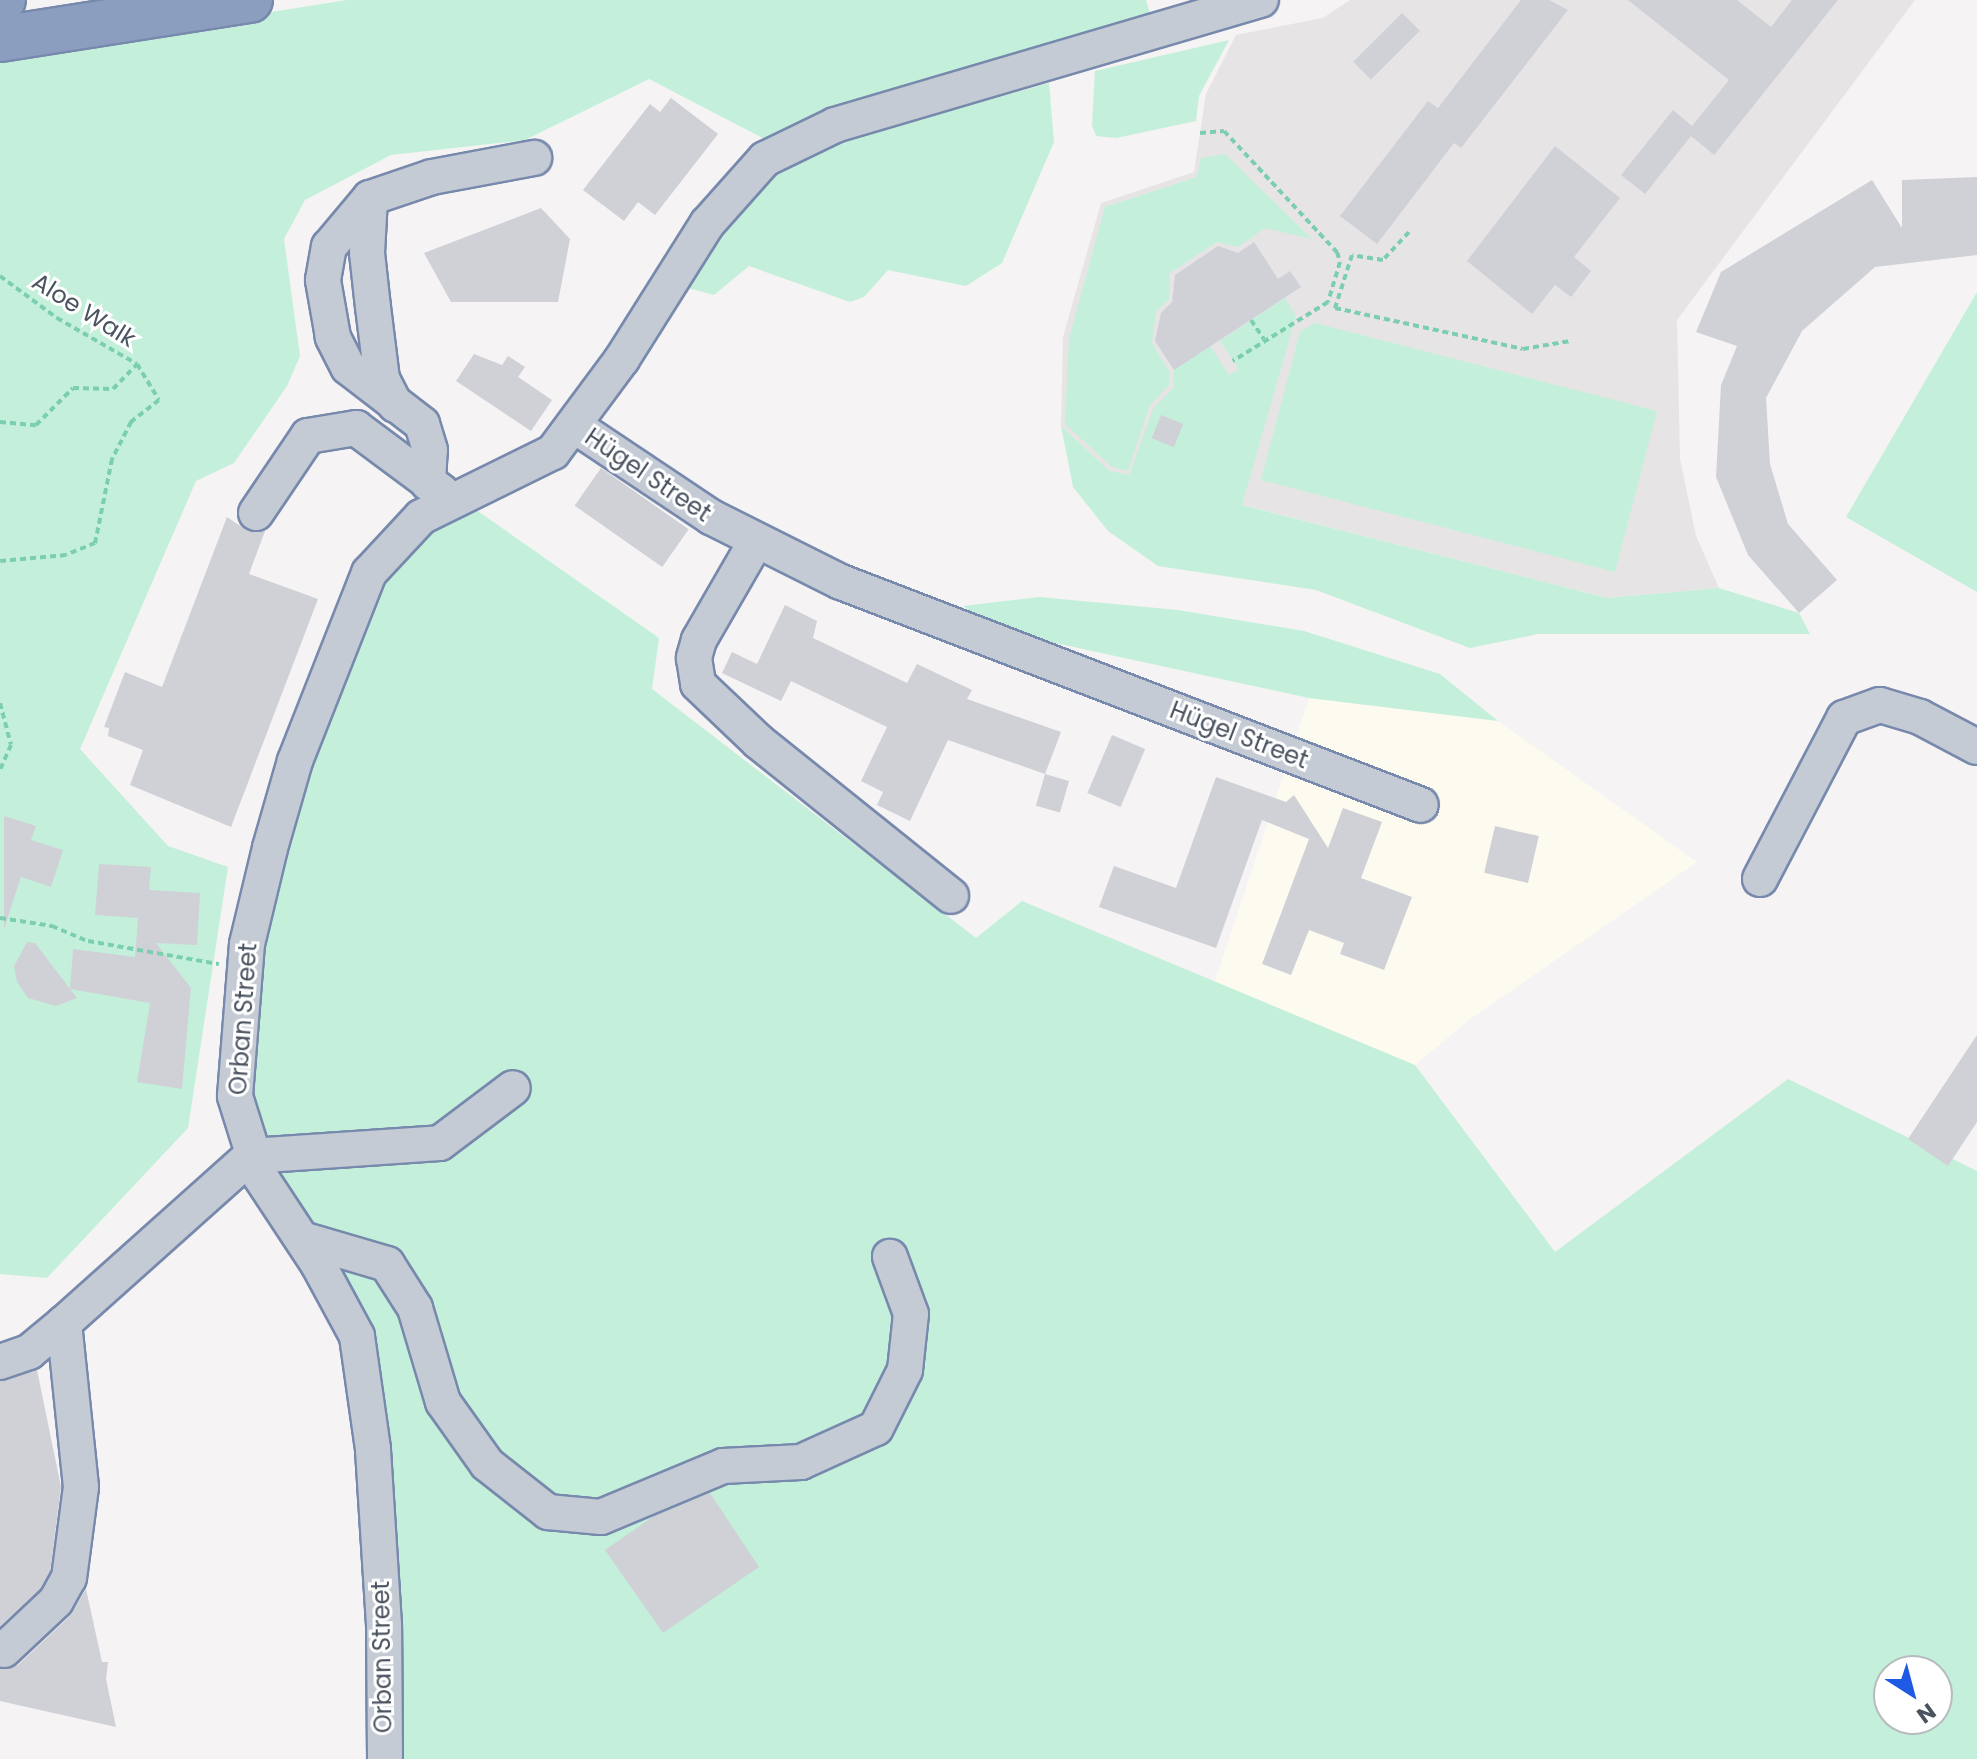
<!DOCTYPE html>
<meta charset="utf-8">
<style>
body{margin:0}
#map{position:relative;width:1977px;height:1759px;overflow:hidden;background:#f5f3f3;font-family:Poppins,sans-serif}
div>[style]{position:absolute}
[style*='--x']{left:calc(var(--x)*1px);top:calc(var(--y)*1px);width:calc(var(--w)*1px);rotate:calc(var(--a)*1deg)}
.commercial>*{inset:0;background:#fdfbef}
.education>*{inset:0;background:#e6e4e5}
.green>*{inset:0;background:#c4f0db}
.building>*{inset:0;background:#cfd1d7;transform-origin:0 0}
.path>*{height:4px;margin-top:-2px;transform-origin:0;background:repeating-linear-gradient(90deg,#7bceb0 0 6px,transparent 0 10px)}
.roads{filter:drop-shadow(2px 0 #7789ac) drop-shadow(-2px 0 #7789ac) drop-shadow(0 2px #7789ac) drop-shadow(0 -2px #7789ac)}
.minor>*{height:34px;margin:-17px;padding:0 17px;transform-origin:17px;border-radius:17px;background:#c4cbd4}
.highway>*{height:44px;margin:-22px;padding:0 22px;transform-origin:22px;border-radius:22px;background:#8c9ec0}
span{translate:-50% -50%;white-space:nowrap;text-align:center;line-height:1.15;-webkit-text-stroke:6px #fff;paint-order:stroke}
.street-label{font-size:24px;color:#4a5360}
.north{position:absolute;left:1873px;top:1655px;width:80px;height:80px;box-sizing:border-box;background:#fff;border:2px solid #b7babf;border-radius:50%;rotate:144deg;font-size:22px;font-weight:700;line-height:32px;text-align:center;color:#4a5360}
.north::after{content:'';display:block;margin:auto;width:28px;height:36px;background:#1e5ae4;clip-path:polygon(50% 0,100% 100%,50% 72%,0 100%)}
</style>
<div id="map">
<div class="commercial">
<i style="clip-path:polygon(1309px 698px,1498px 721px,1697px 862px,1469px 1020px,1415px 1065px,1214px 984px)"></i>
</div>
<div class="education">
<i style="clip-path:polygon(1350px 0,1915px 0,1677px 320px,1680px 459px,1696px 536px,1719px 588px,1607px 598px,1110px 471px,1061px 426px,1063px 337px,1101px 203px,1194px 172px,1206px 94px,1236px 35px,1323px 18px)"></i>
</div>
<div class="green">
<i style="clip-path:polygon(347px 0,1146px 0,1155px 31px,782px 148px,649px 79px,525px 140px,391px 155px,305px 200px,284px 239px,300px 356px,287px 386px,234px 463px,196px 481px,80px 749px,168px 846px,228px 867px,188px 1128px,47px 1278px,0 1274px,0 55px)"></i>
<i style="clip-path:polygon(1229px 40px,1199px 96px,1196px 121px,1116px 138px,1096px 136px,1092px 125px,1095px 71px)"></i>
<i style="clip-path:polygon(1049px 83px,1054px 142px,1002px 263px,966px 286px,888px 270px,864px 297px,850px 302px,749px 266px,714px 295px,684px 287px,735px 211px,768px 174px,822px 147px)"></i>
<i style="clip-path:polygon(1225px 154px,1312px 239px,1265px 228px,1238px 247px,1217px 242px,1170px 273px,1169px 299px,1156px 311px,1152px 343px,1169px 371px,1169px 385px,1150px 405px,1128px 471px,1112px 467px,1065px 424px,1069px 339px,1105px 207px,1197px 177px,1201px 158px)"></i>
<i style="clip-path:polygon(1977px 292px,1977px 592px,1846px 517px)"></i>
<i style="clip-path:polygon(1285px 298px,1296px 316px,1242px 505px,1607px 598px,1719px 588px,1799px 613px,1810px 634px,1538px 634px,1470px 648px,1316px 590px,1158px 566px,1108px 531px,1073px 487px,1061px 426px,1110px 471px,1129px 475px,1153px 409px,1173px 388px,1174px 370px,1210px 346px,1229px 375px,1239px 369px,1220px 341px)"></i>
<i style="clip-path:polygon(1315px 323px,1657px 411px,1615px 572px,1261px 480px,1300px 332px)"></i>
<i style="clip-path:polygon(evenodd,472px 507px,659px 638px,652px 689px,976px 938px,1022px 901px,1415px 1065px,1555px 1252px,1788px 1079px,1977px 1171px,1977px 1759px,399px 1759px,373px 1335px,262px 1144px,249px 1090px,256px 968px,315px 730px,390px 558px,421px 531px,472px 507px,1889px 1671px,1937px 1671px,1937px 1719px,1889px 1719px,1889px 1671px)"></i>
<i style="clip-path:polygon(1039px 597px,1178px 610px,1304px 631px,1440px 674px,1498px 721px,1309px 698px,1000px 631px,963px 606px)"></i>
</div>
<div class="building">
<i style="clip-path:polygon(1521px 0,1549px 0,1568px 10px,1461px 148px,1454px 143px,1377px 244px,1340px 216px,1428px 101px,1438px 108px)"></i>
<i style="clip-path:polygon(1628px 0,1737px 0,1771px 27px,1792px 0,1838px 0,1714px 155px,1691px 136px,1645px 194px,1621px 175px,1673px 110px,1692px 126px,1729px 80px)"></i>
<i style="left:1402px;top:13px;width:25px;height:69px;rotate:45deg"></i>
<i style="clip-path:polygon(671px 98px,718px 134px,655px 215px,638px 202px,624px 221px,583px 190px,650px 104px,660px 112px)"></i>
<i style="clip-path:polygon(1555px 146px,1620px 198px,1574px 257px,1591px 271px,1571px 297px,1555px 285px,1532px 314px,1467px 261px)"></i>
<i style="clip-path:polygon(1977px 177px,1977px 255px,1875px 267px,1802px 331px,1766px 398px,1770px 464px,1788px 524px,1837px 580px,1799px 613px,1748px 555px,1716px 477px,1721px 385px,1737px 346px,1696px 332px,1721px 272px,1872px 180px,1902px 228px,1902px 180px)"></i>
<i style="clip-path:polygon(541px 208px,570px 239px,558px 302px,451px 302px,424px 253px)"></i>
<i style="clip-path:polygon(1254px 242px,1278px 279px,1290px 271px,1301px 287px,1174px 370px,1155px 341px,1161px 313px,1172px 302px,1175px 275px,1218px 246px,1238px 253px)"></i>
<i style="clip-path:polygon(474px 354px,502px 365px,508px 356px,525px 367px,518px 377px,552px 400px,531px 431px,456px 381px)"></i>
<i style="left:1161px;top:415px;width:24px;height:25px;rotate:22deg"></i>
<i style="left:601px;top:468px;width:107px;height:46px;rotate:35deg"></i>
<i style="clip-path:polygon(227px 517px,246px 530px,265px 531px,249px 574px,318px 599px,231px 827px,130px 785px,143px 750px,108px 736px,109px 728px,104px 727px,125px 672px,162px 687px)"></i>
<i style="clip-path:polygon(785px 605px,817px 621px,813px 638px,907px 683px,917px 664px,972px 690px,967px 699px,1061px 732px,1045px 774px,948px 740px,910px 821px,877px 805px,883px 792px,861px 781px,887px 727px,791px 681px,781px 701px,722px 673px,732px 652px,757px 664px)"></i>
<i style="left:1112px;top:735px;width:36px;height:63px;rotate:23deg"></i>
<i style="left:1045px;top:774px;width:25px;height:33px;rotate:16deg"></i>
<i style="clip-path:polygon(1216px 777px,1286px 802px,1294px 795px,1328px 848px,1343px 808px,1382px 822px,1361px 878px,1412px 897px,1384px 970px,1340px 954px,1344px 943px,1309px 930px,1291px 975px,1262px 964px,1309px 839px,1262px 820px,1216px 948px,1099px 907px,1114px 866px,1176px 888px)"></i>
<i style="clip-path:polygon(4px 816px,36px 826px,31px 840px,63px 850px,51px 887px,21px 877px,4px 929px)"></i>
<i style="left:1495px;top:826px;width:45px;height:48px;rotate:13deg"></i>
<i style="clip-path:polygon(99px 864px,151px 867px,149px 890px,200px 893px,197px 945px,156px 943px,191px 988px,182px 1089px,137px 1082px,150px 1003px,70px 989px,73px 949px,135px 957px,138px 918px,95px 915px)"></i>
<i style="clip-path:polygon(27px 942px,35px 943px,77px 998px,56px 1006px,28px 998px,17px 982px,14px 966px)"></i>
<i style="clip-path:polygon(1977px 1035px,1977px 1122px,1948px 1166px,1908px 1139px)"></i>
<i style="clip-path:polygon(37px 1370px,61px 1487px,50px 1572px,40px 1589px,0 1626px,0 1381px)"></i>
<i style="clip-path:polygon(710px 1493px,759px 1567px,663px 1633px,605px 1550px,654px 1516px)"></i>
<i style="clip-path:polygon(86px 1589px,102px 1662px,108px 1662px,106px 1679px,116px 1727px,0 1701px,0 1669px,18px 1665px,70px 1616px)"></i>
</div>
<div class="path">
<i style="--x:1200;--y:133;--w:24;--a:-5"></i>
<i style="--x:1224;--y:131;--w:166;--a:47"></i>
<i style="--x:1337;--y:252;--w:10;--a:73"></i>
<i style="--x:1340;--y:262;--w:42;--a:106.7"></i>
<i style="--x:1328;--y:302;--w:112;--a:148.2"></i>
<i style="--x:1409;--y:232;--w:38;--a:133"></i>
<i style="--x:1383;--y:260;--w:31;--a:-171"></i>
<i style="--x:1352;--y:255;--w:56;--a:107.8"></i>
<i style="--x:1335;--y:308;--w:192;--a:12.3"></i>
<i style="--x:1523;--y:349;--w:48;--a:-9.7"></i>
<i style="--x:0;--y:276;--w:71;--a:36.4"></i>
<i style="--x:57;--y:318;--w:92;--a:29.9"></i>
<i style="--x:137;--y:364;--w:42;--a:58.6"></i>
<i style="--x:159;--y:400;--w:36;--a:142"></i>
<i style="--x:131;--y:422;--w:42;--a:117.2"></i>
<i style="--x:112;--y:459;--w:86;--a:101.4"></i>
<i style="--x:95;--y:543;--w:31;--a:158"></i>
<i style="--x:66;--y:555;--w:66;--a:174.8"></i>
<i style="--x:1251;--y:320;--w:23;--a:56"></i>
<i style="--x:0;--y:422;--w:36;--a:5"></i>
<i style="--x:36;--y:425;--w:52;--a:-45"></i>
<i style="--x:73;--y:388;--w:40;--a:1.4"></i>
<i style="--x:113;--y:389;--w:35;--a:-46"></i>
<i style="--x:0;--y:703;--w:43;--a:75.3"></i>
<i style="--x:11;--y:745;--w:27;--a:114"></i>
<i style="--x:0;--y:918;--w:53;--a:8.7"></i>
<i style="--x:52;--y:926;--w:39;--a:23"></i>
<i style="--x:88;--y:941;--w:133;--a:10"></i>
</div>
<div class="roads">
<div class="minor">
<i style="--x:370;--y:198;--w:55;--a:93.1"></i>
<i style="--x:367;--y:253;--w:54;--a:83.7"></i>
<i style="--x:373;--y:307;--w:73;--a:82.9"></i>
<i style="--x:382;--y:379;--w:29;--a:63"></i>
<i style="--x:575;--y:426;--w:164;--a:33.8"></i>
<i style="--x:711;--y:517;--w:145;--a:26.6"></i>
<i style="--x:841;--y:582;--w:621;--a:21.03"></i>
<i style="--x:428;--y:483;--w:33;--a:-87"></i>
<i style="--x:430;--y:450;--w:27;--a:-107"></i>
<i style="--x:422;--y:424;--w:93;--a:-142.4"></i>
<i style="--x:348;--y:367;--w:34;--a:-117"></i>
<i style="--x:333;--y:337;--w:58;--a:-100"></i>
<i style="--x:323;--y:280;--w:34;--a:-80"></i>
<i style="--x:329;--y:247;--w:64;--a:-50.1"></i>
<i style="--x:370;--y:198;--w:65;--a:-18.7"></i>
<i style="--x:432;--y:177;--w:104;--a:-10.6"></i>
<i style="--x:256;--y:513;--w:93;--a:-56"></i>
<i style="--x:308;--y:436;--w:49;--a:-9.5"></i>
<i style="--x:356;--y:428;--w:107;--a:36.7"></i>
<i style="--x:755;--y:543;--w:112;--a:120"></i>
<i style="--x:699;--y:640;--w:19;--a:106"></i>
<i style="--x:694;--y:658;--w:26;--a:81"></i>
<i style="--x:698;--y:684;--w:84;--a:43.6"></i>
<i style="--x:759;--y:742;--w:246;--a:38.7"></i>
<i style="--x:1760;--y:879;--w:182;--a:-62.4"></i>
<i style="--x:1844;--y:718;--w:38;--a:-20"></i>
<i style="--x:1880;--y:705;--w:42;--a:16.7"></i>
<i style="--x:1920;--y:717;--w:64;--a:27.8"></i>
<i style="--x:302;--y:1239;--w:89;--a:16.4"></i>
<i style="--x:387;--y:1264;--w:52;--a:57.5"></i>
<i style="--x:415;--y:1308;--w:98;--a:73.4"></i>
<i style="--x:443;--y:1402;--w:76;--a:54.6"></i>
<i style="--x:487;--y:1464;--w:78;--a:38.2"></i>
<i style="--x:548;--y:1512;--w:53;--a:5.4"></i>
<i style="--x:601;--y:1517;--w:132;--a:-22.7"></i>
<i style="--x:723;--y:1466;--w:78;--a:-2.9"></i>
<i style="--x:801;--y:1462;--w:82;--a:-24.4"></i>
<i style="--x:876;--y:1428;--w:65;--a:-63.4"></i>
<i style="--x:905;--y:1370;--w:56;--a:-83.9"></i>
<i style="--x:911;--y:1314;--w:61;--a:-110.2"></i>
<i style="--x:0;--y:1362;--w:31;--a:-19"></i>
<i style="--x:29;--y:1352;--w:45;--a:-39.6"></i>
<i style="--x:64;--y:1323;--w:251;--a:-41.8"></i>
<i style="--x:251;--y:1156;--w:189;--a:-3.9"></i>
<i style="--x:440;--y:1143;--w:91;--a:-37"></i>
<i style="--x:4;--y:1650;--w:71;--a:-43.3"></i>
<i style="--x:56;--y:1601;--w:26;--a:-61"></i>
<i style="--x:69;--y:1578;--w:92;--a:-82.5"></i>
<i style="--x:81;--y:1487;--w:165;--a:-95.9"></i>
<i style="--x:385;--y:1759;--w:134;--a:-90.4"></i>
<i style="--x:384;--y:1625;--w:176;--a:-93.6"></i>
<i style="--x:373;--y:1449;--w:114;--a:-98.1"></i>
<i style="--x:357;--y:1336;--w:82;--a:-118.4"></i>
<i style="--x:318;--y:1264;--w:105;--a:-123.4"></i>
<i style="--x:260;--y:1176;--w:84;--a:-107.4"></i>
<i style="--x:235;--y:1096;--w:152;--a:-85.5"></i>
<i style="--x:247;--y:944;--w:99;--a:-76.5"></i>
<i style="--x:270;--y:848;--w:91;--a:-74"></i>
<i style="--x:295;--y:761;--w:202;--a:-68.5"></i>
<i style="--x:369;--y:573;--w:76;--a:-47.1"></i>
<i style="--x:421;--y:517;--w:147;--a:-26.2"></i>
<i style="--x:553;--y:452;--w:116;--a:-53.4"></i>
<i style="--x:622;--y:359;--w:160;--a:-57.8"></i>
<i style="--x:707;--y:224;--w:87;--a:-48.3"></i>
<i style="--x:765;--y:159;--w:78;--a:-25.9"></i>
<i style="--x:835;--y:125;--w:444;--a:-16.4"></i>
</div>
<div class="highway">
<i style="--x:0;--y:1;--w:3;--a:-18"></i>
<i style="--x:0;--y:39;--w:253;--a:-8.9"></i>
</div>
</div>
<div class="street-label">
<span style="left:84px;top:310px;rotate:32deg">Aloe Walk</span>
<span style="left:648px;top:475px;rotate:34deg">Hügel Street</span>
<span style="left:1239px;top:735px;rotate:21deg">Hügel Street</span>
<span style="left:243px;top:1019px;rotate:-86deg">Orban Street</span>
<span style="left:382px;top:1657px;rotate:-91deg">Orban Street</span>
</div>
<div class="north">N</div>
</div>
